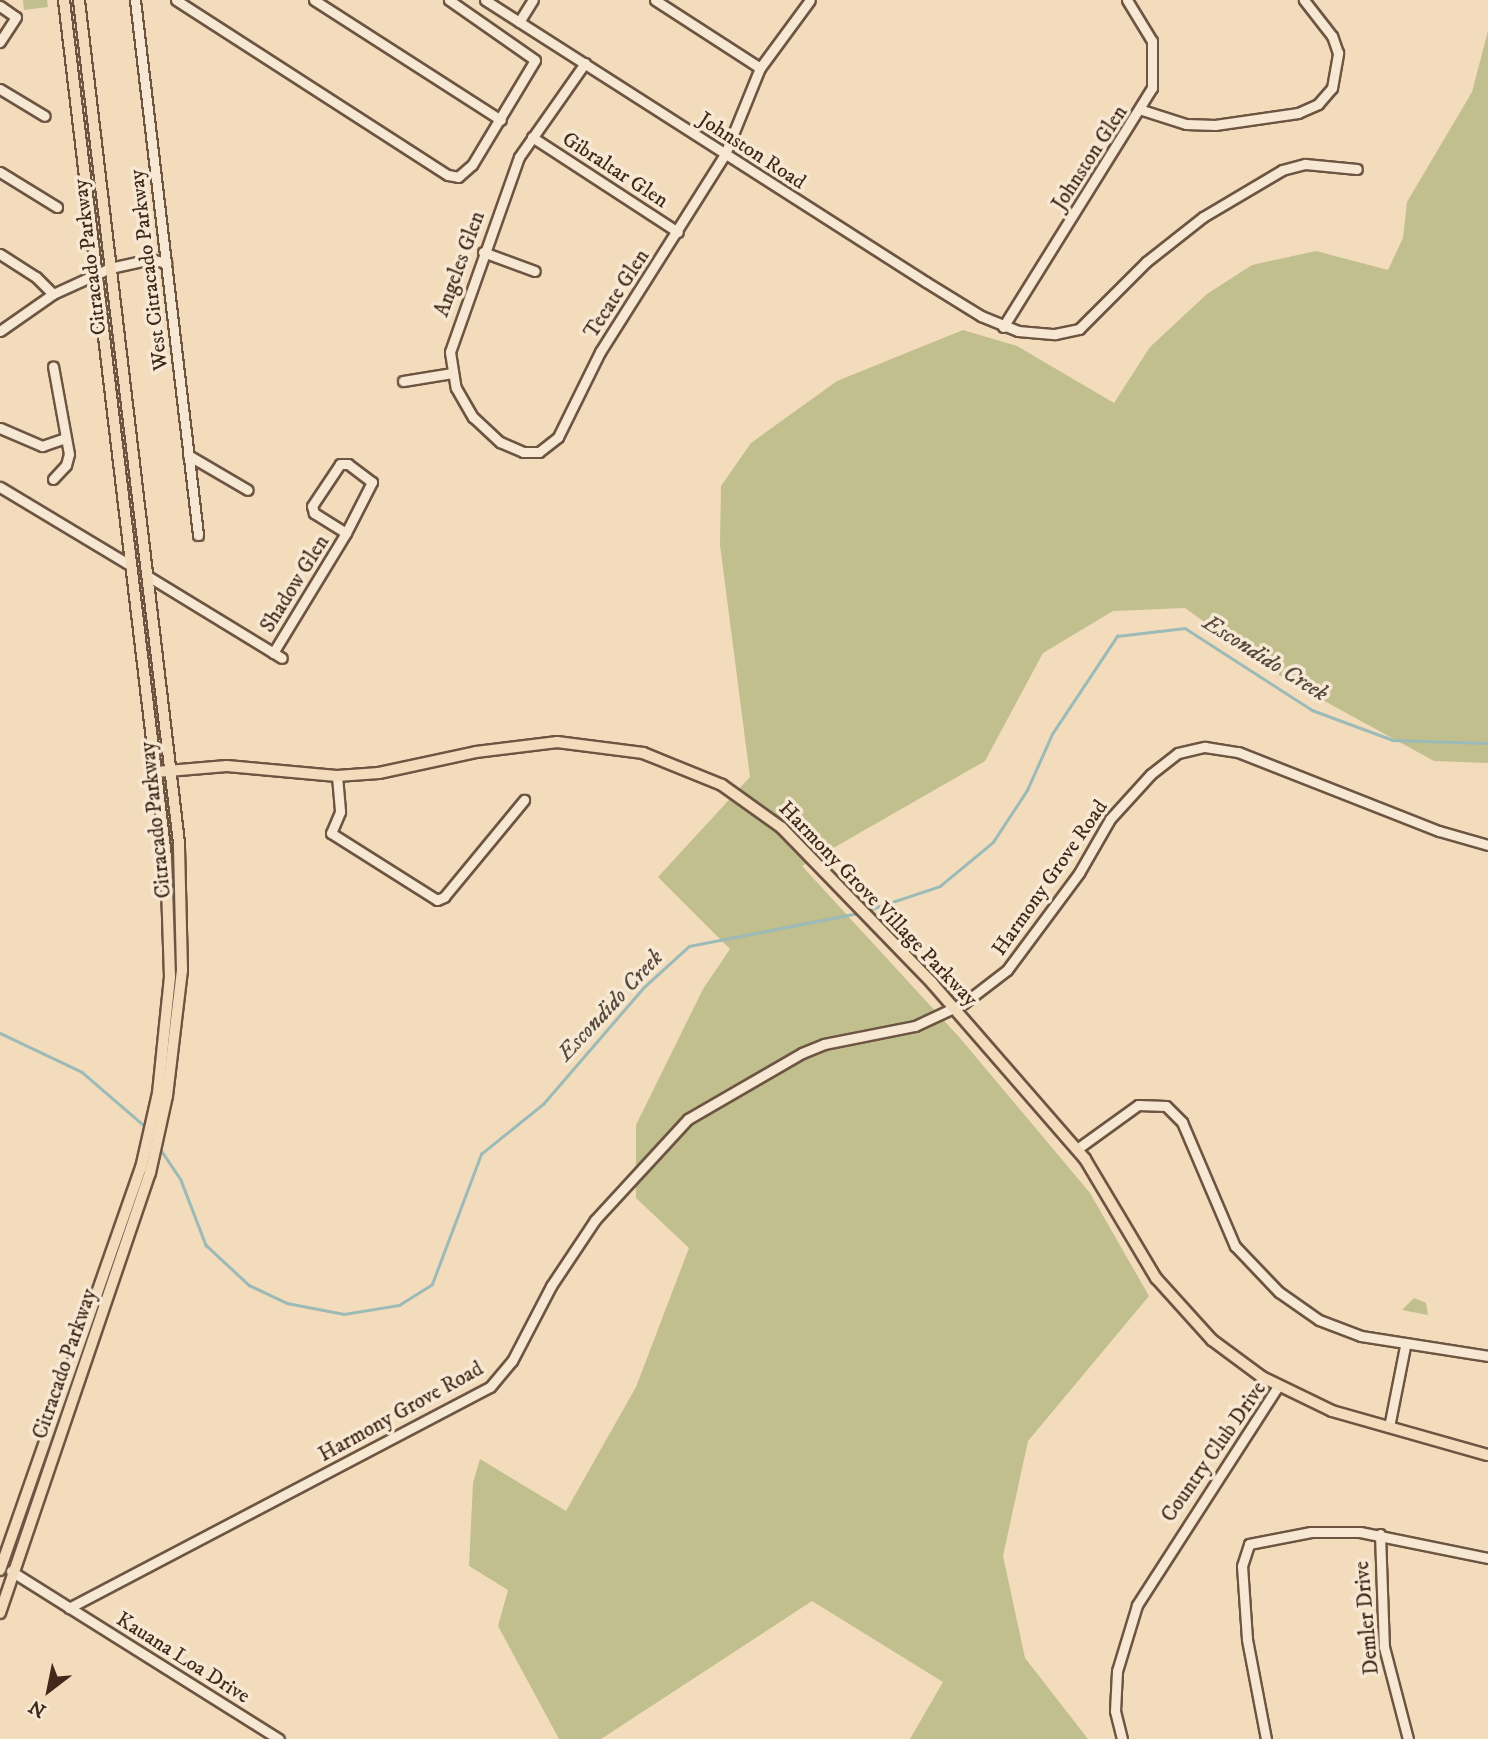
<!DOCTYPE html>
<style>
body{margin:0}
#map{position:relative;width:1488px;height:1739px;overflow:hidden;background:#f2dcbc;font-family:"IM FELL DW Pica",serif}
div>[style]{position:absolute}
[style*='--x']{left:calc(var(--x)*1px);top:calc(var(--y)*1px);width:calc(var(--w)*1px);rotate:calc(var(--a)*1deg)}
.green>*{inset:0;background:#c0bf8d}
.stream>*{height:2.5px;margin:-1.25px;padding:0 1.25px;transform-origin:1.25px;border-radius:1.25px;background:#9cbab7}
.roads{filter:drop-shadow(2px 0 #6d5542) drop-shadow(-2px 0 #6d5542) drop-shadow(0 2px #6d5542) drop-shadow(0 -2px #6d5542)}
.minor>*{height:9px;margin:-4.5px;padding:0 4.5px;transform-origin:4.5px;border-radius:4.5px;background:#f7e8d3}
.major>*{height:10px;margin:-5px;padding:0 5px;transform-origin:5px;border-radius:5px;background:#f2dcbc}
span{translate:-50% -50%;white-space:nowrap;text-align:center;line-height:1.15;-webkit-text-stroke:7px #f7e8d3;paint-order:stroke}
.street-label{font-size:21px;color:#41281a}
.water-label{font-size:23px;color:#584c41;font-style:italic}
.north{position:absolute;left:14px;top:1655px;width:70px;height:70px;-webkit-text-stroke:5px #f7e8d3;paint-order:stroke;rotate:212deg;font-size:19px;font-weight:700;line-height:28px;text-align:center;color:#41281a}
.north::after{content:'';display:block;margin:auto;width:24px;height:32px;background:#41281a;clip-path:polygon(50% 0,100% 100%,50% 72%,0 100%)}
</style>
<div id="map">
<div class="green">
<i style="clip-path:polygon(23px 0,47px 0,48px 7px,24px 10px)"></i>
<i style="clip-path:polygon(1488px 31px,1488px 763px,1434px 761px,1286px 680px,1185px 608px,1113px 611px,1043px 653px,985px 761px,802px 866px,960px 1038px,1090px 1193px,1149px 1296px,1028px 1441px,1003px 1556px,1025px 1658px,1088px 1739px,910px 1739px,943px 1682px,812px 1601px,601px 1739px,559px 1739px,498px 1626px,508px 1590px,469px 1566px,473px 1483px,480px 1459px,566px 1511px,636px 1387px,689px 1248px,636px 1198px,636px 1125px,703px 989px,730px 949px,658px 877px,750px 777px,720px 545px,721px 486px,751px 443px,837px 381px,963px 330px,1017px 346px,1114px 403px,1150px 347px,1207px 294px,1252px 265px,1316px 251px,1388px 270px,1403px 238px,1407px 202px,1472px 92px)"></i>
<i style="clip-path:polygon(1414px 1298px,1426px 1303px,1428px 1315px,1402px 1310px)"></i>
</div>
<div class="stream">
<i style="--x:868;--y:910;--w:76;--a:-18.4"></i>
<i style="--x:940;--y:886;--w:69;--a:-39.7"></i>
<i style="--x:993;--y:842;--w:62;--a:-56.8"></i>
<i style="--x:1027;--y:790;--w:61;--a:-65.9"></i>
<i style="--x:1052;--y:734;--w:118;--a:-56.4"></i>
<i style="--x:1117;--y:636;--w:68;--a:-6.7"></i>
<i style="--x:1185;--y:628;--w:151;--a:32.8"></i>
<i style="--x:1312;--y:710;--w:86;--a:20.3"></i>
<i style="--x:1393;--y:740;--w:95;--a:1.8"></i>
<i style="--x:0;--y:1033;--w:91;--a:25.4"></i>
<i style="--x:82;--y:1072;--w:84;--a:40.7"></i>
<i style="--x:159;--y:1147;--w:40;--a:56"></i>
<i style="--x:181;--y:1180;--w:70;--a:69"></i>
<i style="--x:206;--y:1245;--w:59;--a:42.9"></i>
<i style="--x:249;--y:1285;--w:42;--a:25.3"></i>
<i style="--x:287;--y:1303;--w:58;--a:10.9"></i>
<i style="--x:344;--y:1314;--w:56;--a:-9.3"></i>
<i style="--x:399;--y:1305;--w:39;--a:-32"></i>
<i style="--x:432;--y:1284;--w:139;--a:-69.3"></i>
<i style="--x:481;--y:1154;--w:80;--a:-38.9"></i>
<i style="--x:543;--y:1104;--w:153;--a:-49.2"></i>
<i style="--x:643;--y:988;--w:62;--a:-42.4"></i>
<i style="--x:689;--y:946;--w:172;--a:-11"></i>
</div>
<div class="roads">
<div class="minor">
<i style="--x:135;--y:0;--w:539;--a:83.28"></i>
<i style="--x:176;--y:0;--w:323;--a:32.8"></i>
<i style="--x:448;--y:175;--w:10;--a:11"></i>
<i style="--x:458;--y:177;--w:18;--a:-41"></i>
<i style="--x:472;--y:165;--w:122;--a:-59"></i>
<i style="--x:535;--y:60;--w:105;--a:-145.1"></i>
<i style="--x:314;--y:0;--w:222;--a:32.7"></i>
<i style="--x:485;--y:0;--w:523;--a:32.6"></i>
<i style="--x:926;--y:282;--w:65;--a:31.7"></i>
<i style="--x:981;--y:316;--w:40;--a:22"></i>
<i style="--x:1018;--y:331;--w:37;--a:5"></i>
<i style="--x:1055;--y:334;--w:25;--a:-12"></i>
<i style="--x:1079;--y:329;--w:95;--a:-45"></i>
<i style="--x:1146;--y:262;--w:73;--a:-38.3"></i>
<i style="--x:1203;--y:217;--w:92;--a:-30.7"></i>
<i style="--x:1282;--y:170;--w:24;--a:-15"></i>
<i style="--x:1305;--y:164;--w:52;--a:5.5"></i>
<i style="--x:655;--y:0;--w:125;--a:32.9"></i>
<i style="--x:0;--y:6;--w:19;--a:35"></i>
<i style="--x:16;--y:17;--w:30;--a:123"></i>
<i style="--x:519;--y:22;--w:26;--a:-58"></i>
<i style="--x:585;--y:63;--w:115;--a:125.1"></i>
<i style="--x:519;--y:157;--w:207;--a:109.5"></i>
<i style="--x:450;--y:352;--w:36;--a:81"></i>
<i style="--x:456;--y:388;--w:34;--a:60"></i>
<i style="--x:473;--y:417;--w:37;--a:43"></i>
<i style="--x:500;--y:442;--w:25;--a:23"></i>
<i style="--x:523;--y:452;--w:16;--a:0"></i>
<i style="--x:539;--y:452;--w:24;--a:-38"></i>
<i style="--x:558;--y:437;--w:95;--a:-63.7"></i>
<i style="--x:600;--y:352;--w:234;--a:-57.7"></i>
<i style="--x:725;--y:154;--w:93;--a:-67.9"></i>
<i style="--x:760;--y:68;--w:84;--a:-53.7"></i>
<i style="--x:0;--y:89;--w:52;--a:31"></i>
<i style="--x:1142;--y:110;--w:46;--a:17.7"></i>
<i style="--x:1186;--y:124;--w:29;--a:2"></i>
<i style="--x:1215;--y:125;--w:84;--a:-8.2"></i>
<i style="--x:1298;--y:113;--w:22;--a:-24"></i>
<i style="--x:1318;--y:104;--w:21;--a:-49"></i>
<i style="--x:1332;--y:88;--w:36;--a:-80"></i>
<i style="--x:1338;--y:53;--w:18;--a:-109"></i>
<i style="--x:1332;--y:36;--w:46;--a:-127.9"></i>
<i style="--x:532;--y:137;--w:174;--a:33.1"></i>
<i style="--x:0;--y:172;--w:67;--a:31.6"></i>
<i style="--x:483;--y:252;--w:55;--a:20.1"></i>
<i style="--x:0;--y:254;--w:43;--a:32.6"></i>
<i style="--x:36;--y:277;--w:24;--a:45"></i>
<i style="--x:1003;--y:327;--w:282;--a:-58.1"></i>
<i style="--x:1152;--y:88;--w:47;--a:-90"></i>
<i style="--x:1152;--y:41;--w:48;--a:-121.4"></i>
<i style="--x:0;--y:331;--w:65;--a:-34.9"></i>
<i style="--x:53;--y:294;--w:63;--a:-24.5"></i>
<i style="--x:110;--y:268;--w:42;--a:-12.4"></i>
<i style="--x:151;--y:259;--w:16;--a:15"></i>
<i style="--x:403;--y:381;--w:50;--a:-9.3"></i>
<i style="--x:0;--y:428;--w:46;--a:23.2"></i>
<i style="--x:42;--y:446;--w:24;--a:-19"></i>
<i style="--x:188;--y:455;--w:69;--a:30.3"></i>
<i style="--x:340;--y:464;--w:8;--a:0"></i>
<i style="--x:348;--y:464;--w:30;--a:37"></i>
<i style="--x:372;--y:482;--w:57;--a:117"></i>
<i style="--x:346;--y:533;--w:38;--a:-148"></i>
<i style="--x:314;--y:513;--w:7;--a:-106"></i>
<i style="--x:312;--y:506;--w:50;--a:-56.3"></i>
<i style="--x:53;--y:479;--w:19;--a:-47"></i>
<i style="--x:66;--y:465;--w:11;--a:-75"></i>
<i style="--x:69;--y:454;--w:89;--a:-100.3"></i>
<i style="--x:0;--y:487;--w:152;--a:31"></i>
<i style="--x:146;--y:575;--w:159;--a:31.4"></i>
<i style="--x:273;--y:653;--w:140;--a:-58.7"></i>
<i style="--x:337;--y:776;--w:36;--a:85"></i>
<i style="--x:340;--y:812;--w:23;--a:113"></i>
<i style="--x:331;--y:833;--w:125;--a:32.3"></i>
<i style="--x:437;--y:900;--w:8;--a:-23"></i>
<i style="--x:444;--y:897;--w:126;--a:-50.5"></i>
<i style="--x:1077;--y:1149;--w:75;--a:-35.8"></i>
<i style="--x:1138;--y:1105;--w:28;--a:2"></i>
<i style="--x:1166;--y:1106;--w:23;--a:45"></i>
<i style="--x:1182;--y:1122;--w:135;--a:66.9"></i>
<i style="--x:1235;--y:1246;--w:64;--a:46.3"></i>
<i style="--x:1279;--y:1292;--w:49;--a:35"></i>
<i style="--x:1319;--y:1320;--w:45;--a:20.9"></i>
<i style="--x:1361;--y:1336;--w:129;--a:8.9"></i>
<i style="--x:1389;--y:1427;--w:83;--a:-78.8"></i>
<i style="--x:1380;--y:1534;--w:113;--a:88"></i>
<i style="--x:1384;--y:1647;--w:95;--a:75.4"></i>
<i style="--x:11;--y:1571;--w:316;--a:32.1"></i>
<i style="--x:69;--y:1608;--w:475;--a:-27.7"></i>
<i style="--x:490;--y:1387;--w:34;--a:-50"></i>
<i style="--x:512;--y:1361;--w:85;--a:-62.5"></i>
<i style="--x:551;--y:1286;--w:79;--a:-56.3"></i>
<i style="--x:595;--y:1220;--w:137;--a:-47.4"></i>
<i style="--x:688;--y:1119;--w:132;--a:-30.1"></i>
<i style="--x:802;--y:1053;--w:24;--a:-22"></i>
<i style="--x:824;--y:1044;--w:93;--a:-11.2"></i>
<i style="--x:915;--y:1026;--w:54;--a:-25.1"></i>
<i style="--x:964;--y:1003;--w:54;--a:-37.5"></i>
<i style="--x:1007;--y:970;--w:121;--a:-53.4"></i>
<i style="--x:1079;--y:873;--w:62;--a:-60.1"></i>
<i style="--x:1110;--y:819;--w:61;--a:-47.7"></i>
<i style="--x:1151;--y:774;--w:34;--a:-38"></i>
<i style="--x:1178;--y:753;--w:28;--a:-13"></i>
<i style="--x:1205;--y:747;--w:33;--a:9"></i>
<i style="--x:1238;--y:752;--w:216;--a:21.5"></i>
<i style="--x:1439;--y:831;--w:51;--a:15.9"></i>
<i style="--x:1122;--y:1739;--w:29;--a:-104"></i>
<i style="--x:1115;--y:1711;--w:40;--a:-87.1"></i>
<i style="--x:1117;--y:1671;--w:69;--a:-73.1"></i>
<i style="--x:1137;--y:1605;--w:260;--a:-57.2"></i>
<i style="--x:1266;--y:1739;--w:102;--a:-100.8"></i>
<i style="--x:1247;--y:1639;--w:73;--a:-93.9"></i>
<i style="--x:1242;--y:1566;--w:23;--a:-72"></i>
<i style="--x:1249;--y:1544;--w:63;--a:-11"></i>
<i style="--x:1311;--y:1532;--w:49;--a:0"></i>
<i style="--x:1360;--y:1532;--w:131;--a:11.5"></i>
</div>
<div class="major">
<i style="--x:156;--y:772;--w:71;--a:-4.8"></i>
<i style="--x:227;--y:766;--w:110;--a:5.2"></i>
<i style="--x:337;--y:776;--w:42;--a:-4.1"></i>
<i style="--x:379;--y:773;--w:99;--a:-12.2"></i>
<i style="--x:476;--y:752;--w:82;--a:-7"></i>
<i style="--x:557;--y:742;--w:87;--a:7.3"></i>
<i style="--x:643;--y:753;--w:85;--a:22.1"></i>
<i style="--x:722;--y:785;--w:74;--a:35.6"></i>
<i style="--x:782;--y:828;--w:216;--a:45.9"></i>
<i style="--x:932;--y:983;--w:233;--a:49"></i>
<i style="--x:1085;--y:1159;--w:139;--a:59.2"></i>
<i style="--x:1156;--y:1278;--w:84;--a:47.9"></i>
<i style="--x:1212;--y:1340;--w:62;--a:36.5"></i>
<i style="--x:1262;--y:1377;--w:78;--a:25.9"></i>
<i style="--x:1332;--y:1411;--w:162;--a:15.8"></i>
<i style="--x:0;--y:1570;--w:426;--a:-70.7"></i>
<i style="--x:141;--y:1168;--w:77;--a:-77.2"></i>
<i style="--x:158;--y:1093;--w:117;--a:-84.1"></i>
<i style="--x:170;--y:977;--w:120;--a:-91.9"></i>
<i style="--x:166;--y:857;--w:863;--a:-96.79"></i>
<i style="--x:0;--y:1613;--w:465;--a:-71.2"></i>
<i style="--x:150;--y:1173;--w:79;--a:-77.6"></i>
<i style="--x:167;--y:1096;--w:127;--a:-83.2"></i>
<i style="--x:182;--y:970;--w:127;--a:-91.4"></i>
<i style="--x:179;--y:843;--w:849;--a:-96.77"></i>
</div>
</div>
<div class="street-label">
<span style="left:752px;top:151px;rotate:33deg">Johnston Road</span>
<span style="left:1090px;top:158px;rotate:-57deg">Johnston Glen</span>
<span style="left:615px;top:170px;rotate:33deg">Gibraltar Glen</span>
<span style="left:90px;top:257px;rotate:-97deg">Citracado Parkway</span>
<span style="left:460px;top:264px;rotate:-70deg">Angeles Glen</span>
<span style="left:149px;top:270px;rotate:-97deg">West Citracado Parkway</span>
<span style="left:617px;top:294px;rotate:-57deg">Tecate Glen</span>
<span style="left:295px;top:584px;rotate:-58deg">Shadow Glen</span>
<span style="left:156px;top:820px;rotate:-96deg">Citracado Parkway</span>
<span style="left:1050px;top:878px;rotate:-55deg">Harmony Grove Road</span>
<span style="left:878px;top:904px;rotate:46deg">Harmony Grove Village Parkway</span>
<span style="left:65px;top:1364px;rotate:-71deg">Citracado Parkway</span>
<span style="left:401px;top:1412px;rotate:-29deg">Harmony Grove Road</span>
<span style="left:1214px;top:1452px;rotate:-55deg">Country Club Drive</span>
<span style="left:1367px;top:1618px;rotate:-95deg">Demler Drive</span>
<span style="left:183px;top:1658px;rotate:32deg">Kauana Loa Drive</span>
</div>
<div class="water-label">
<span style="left:1265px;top:659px;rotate:32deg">Escondido Creek</span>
<span style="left:611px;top:1006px;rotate:-47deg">Escondido Creek</span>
</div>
<div class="north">N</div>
</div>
